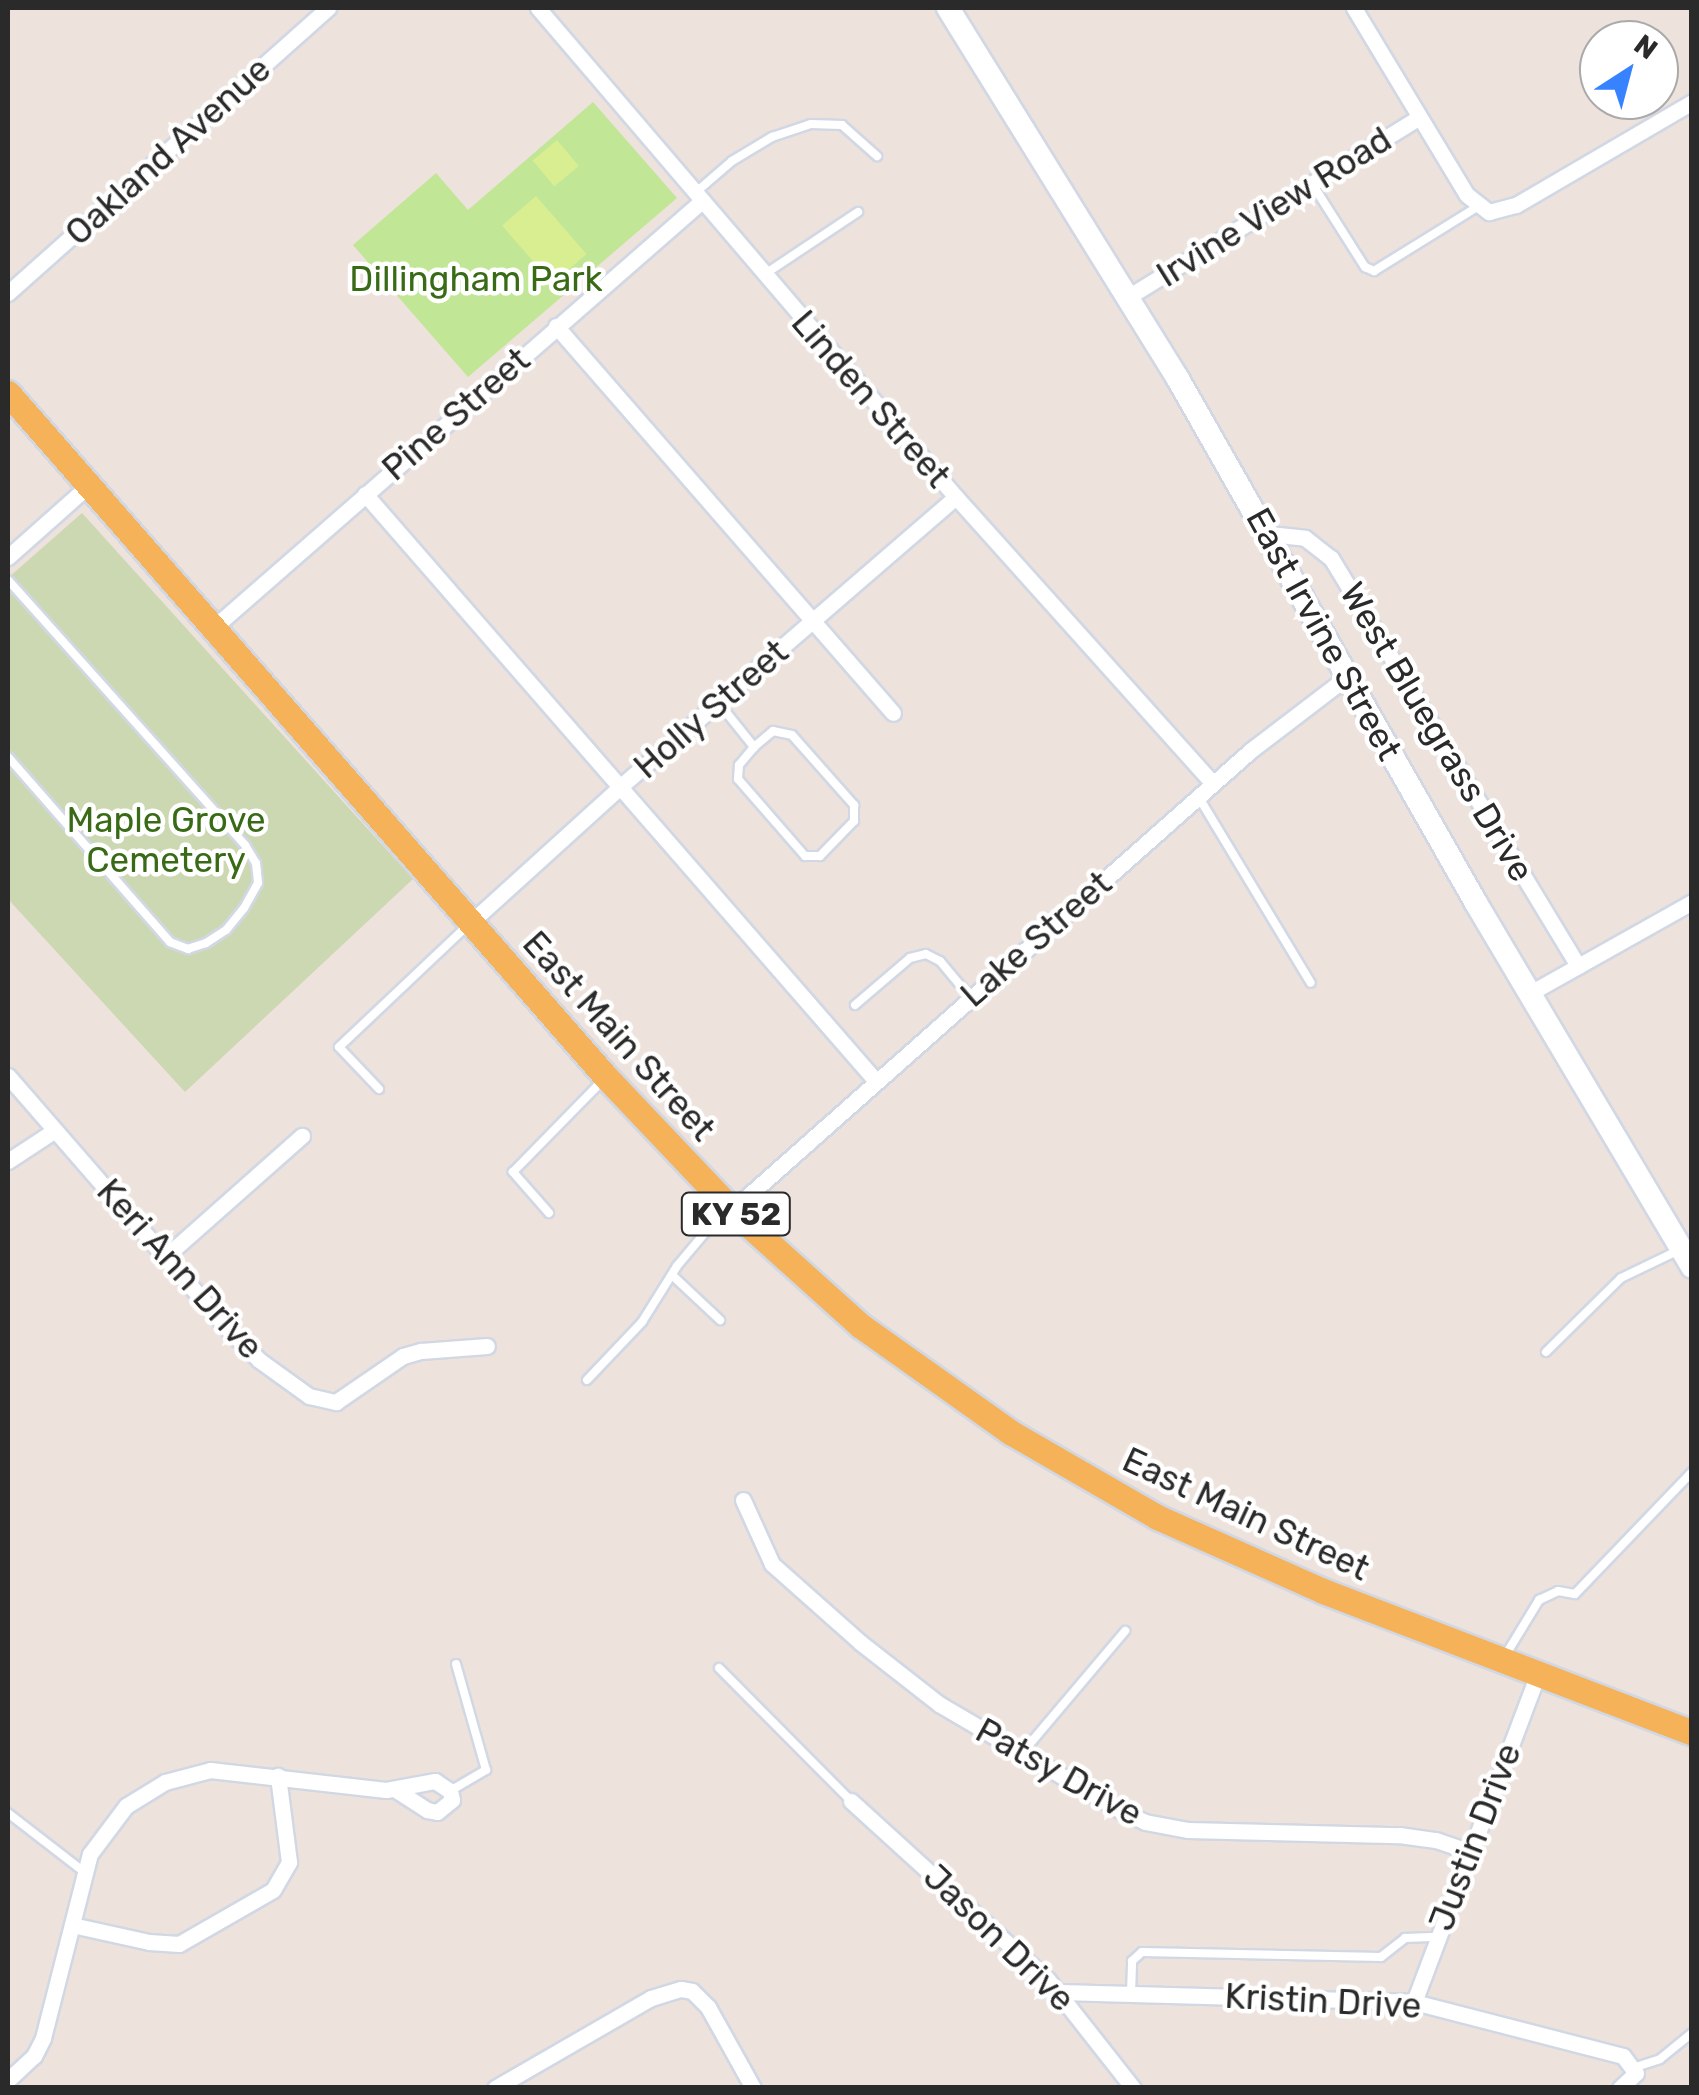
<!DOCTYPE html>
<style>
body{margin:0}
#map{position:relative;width:1699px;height:2095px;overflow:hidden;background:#ede2dc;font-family:Rubik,sans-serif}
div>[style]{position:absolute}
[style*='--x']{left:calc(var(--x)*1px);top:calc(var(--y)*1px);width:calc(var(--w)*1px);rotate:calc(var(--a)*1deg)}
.green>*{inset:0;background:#c1e696}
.cemetery>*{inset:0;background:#ccd8b2}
.pitch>*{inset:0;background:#d8ee91;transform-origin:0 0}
.roads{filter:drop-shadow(2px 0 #d1d8e4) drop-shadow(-2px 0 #d1d8e4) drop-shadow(0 2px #d1d8e4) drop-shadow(0 -2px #d1d8e4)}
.lane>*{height:8px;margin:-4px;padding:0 4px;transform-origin:4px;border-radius:4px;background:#fff}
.street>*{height:15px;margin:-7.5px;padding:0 7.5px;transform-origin:7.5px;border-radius:7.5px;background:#fff}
.secondary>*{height:22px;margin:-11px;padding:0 11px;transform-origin:11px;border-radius:11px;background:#fff}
.primary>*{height:25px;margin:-12.5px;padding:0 12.5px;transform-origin:12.5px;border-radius:12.5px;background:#f6b258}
span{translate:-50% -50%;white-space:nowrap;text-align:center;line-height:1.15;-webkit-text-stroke:9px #fff;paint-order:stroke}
.shield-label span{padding:2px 8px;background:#fff;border:2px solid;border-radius:8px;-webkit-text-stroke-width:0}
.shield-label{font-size:32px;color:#2a2a2a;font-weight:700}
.street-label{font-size:35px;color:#2a2a2a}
.park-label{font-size:35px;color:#396b17}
.frame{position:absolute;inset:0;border:10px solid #2a2a2a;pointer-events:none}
.north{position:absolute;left:1579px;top:20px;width:100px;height:100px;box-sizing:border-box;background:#fff;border:2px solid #aaa;border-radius:50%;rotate:36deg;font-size:28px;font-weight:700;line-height:40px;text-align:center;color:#2a2a2a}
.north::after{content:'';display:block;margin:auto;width:35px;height:45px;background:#3783ff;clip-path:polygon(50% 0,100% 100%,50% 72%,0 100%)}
</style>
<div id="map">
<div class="green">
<i style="clip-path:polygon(593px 102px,677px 198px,468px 377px,353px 245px,436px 173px,468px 210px)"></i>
</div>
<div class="cemetery">
<i style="clip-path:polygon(82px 513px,413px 879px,185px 1092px,8px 899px,8px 578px)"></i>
</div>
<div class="pitch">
<i style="left:557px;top:140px;width:34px;height:32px;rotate:50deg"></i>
<i style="left:536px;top:196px;width:77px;height:45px;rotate:49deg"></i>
</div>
<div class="roads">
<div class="lane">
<i style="--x:1311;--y:182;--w:101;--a:57.6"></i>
<i style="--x:1365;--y:267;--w:10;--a:24"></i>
<i style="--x:1374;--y:271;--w:123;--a:-31.8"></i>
<i style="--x:695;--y:193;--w:49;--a:-40.9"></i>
<i style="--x:732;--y:161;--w:47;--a:-31"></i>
<i style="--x:772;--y:137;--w:41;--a:-18.4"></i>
<i style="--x:811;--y:124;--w:31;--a:2"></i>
<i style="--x:842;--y:125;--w:47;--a:41.5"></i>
<i style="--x:765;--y:274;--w:112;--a:-33.7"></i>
<i style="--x:8;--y:580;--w:356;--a:48.2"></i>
<i style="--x:245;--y:845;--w:21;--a:59"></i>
<i style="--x:256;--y:863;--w:20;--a:84"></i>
<i style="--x:258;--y:883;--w:29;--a:119"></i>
<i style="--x:244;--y:908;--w:28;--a:129"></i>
<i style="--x:226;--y:930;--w:24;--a:147"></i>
<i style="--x:206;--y:943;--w:19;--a:162"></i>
<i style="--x:188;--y:949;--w:19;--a:-159"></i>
<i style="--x:170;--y:942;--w:246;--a:-131.2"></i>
<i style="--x:718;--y:702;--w:58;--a:51.3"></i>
<i style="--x:754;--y:747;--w:25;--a:-40"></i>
<i style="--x:773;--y:731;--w:19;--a:12"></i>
<i style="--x:792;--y:735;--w:94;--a:48.5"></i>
<i style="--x:854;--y:805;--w:16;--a:90"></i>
<i style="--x:854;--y:821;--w:49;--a:134.2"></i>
<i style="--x:820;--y:856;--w:15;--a:180"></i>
<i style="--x:805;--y:856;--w:102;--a:-131"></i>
<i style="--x:738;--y:779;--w:14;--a:-86"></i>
<i style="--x:739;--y:765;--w:23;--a:-50"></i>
<i style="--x:1198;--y:796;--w:218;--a:58.9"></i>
<i style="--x:855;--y:1005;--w:72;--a:-40.5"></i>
<i style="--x:910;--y:958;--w:16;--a:-14"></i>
<i style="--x:926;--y:954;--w:16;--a:27"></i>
<i style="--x:940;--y:961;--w:47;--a:50.2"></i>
<i style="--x:379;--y:1089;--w:58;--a:-133.6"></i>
<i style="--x:339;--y:1047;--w:176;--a:-43.4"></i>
<i style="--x:549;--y:1213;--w:55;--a:-131.3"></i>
<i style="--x:513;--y:1172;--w:129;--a:-45.6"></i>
<i style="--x:672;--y:1275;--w:66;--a:43.2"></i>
<i style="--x:1546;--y:1352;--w:105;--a:-44.6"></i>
<i style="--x:1621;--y:1278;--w:62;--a:-25.7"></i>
<i style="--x:587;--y:1380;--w:80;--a:-46.5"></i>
<i style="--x:642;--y:1322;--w:66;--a:-58"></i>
<i style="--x:677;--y:1266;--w:75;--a:-49.9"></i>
<i style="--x:1505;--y:1656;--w:66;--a:-58.7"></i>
<i style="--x:1539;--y:1600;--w:21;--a:-25"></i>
<i style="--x:1558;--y:1591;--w:17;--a:10"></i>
<i style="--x:1575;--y:1594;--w:169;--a:-46.2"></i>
<i style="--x:719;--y:1668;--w:187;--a:45.2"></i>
<i style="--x:1022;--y:1753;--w:160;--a:-49.8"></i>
<i style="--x:450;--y:1791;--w:42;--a:-30.3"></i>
<i style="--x:486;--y:1770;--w:110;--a:-105.8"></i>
<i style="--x:8;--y:1813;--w:95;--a:37.7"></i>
<i style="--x:1131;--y:1993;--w:32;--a:-88"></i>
<i style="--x:1132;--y:1961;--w:13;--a:-42"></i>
<i style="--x:1142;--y:1952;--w:239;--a:1.2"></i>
<i style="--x:1381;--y:1957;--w:31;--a:-38"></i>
<i style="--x:1405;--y:1938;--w:33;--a:-2"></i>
<i style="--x:1636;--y:2067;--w:25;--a:-18"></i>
<i style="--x:1660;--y:2059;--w:41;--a:-39.1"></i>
</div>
<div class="street">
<i style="--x:538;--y:8;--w:643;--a:49.48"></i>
<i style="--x:956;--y:497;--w:385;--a:48.1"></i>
<i style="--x:1354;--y:8;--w:218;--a:58.9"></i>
<i style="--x:1467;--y:195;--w:28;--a:38"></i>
<i style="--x:1489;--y:212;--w:28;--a:-15"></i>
<i style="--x:1516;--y:205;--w:204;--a:-30.3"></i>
<i style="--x:8;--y:293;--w:429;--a:-41.7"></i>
<i style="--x:1128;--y:297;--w:342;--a:-31.7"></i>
<i style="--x:556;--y:326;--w:513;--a:48.95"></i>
<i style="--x:365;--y:494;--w:778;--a:48.96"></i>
<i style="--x:1269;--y:534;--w:36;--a:6"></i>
<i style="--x:1305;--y:538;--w:33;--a:38"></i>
<i style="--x:1331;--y:558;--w:477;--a:58.8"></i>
<i style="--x:8;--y:557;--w:107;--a:-41.6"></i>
<i style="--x:212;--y:629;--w:651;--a:-41.14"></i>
<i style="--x:470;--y:923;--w:204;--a:-42.2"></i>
<i style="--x:621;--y:786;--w:442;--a:-40.8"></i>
<i style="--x:1530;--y:993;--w:186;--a:-29.3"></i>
<i style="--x:8;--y:1076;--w:334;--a:49"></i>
<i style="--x:227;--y:1328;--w:45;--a:45"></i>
<i style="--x:259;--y:1360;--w:62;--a:35.8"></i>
<i style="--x:309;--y:1396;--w:28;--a:13"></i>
<i style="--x:336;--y:1402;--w:81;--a:-34.5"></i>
<i style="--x:403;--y:1356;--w:19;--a:-16"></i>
<i style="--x:421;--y:1351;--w:66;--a:-4.3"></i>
<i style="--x:8;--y:1161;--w:56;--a:-33.4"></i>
<i style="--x:732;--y:1210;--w:692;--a:-41.54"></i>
<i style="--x:1250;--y:751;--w:123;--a:-37.4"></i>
<i style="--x:165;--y:1257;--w:183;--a:-41.5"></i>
<i style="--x:743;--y:1500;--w:70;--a:65.6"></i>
<i style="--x:772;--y:1564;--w:119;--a:41.6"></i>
<i style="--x:861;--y:1643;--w:99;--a:38"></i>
<i style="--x:939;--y:1704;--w:213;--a:30.4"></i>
<i style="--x:1123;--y:1812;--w:24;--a:24"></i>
<i style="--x:1145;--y:1822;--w:44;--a:10.5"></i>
<i style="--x:1188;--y:1830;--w:211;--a:1.4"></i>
<i style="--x:1399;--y:1835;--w:37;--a:8"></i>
<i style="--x:1436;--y:1840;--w:36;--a:19"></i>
<i style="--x:851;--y:1801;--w:266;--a:42.3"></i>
<i style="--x:1048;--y:1980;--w:137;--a:51.8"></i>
<i style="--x:72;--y:1925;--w:79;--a:12.4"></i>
<i style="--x:149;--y:1942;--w:30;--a:4"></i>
<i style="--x:179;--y:1944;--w:108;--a:-29.9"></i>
<i style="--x:273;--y:1890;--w:32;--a:-60"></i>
<i style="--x:289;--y:1862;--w:87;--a:-97.3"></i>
<i style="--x:1059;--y:1992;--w:355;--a:1.6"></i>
<i style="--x:1414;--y:2002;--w:216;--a:14.5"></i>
<i style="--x:1623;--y:2056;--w:21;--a:53"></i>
<i style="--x:1636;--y:2073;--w:22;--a:137"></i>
<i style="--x:1414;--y:2002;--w:352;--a:-69.3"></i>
<i style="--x:8;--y:2080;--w:35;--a:-43"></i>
<i style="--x:34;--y:2056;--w:20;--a:-63"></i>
<i style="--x:43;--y:2038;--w:190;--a:-75.7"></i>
<i style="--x:90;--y:1854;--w:60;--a:-53.1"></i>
<i style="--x:126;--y:1806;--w:46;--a:-31.6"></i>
<i style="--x:165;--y:1782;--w:47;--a:-14.9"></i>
<i style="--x:210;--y:1770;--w:177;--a:6.5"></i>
<i style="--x:386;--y:1790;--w:50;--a:-10.4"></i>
<i style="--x:435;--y:1781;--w:18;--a:34"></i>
<i style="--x:450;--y:1791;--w:9;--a:77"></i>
<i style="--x:452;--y:1800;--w:19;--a:141"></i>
<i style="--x:437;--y:1812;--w:10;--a:-169"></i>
<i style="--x:427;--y:1810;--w:37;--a:-147"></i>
<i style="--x:495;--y:2088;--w:180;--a:-30"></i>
<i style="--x:651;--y:1998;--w:31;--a:-17"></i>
<i style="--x:681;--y:1989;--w:11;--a:10"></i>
<i style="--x:692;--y:1991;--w:23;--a:45"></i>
<i style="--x:708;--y:2007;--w:93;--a:60.9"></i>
</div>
<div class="secondary">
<i style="--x:948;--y:8;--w:437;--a:58.2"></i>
<i style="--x:1178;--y:379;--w:603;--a:60.37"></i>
<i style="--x:1476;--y:903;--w:423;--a:59.3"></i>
</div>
<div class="primary">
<i style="--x:8;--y:393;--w:909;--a:48.84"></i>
<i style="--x:606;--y:1077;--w:183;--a:46.5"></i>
<i style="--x:732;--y:1210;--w:173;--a:42"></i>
<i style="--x:861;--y:1326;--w:183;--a:35.4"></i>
<i style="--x:1010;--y:1432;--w:170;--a:30"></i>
<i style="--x:1157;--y:1517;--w:182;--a:24"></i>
<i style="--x:1323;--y:1591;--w:395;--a:21"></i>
</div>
</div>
<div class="shield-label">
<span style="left:736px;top:1214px">KY 52</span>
</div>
<div class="street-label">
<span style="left:168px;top:151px;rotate:-42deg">Oakland Avenue</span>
<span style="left:1274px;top:207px;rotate:-32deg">Irvine View Road</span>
<span style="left:871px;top:399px;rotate:49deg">Linden Street</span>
<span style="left:456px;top:414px;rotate:-41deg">Pine Street</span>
<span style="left:1324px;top:634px;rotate:61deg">East Irvine Street</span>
<span style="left:711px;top:709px;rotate:-41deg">Holly Street</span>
<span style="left:1437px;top:732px;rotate:59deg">West Bluegrass Drive</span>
<span style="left:1036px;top:939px;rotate:-41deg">Lake Street</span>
<span style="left:619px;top:1036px;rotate:48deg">East Main Street</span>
<span style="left:180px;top:1269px;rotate:48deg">Keri Ann Drive</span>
<span style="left:1246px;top:1514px;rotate:25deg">East Main Street</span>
<span style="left:1059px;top:1772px;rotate:29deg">Patsy Drive</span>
<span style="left:1475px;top:1837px;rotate:-69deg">Justin Drive</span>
<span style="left:999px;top:1938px;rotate:44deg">Jason Drive</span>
<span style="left:1323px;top:2001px;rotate:3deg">Kristin Drive</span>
</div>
<div class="park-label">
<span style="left:476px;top:279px">Dillingham Park</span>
<span style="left:166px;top:840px">Maple Grove<br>Cemetery</span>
</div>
<div class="frame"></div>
<div class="north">N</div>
</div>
